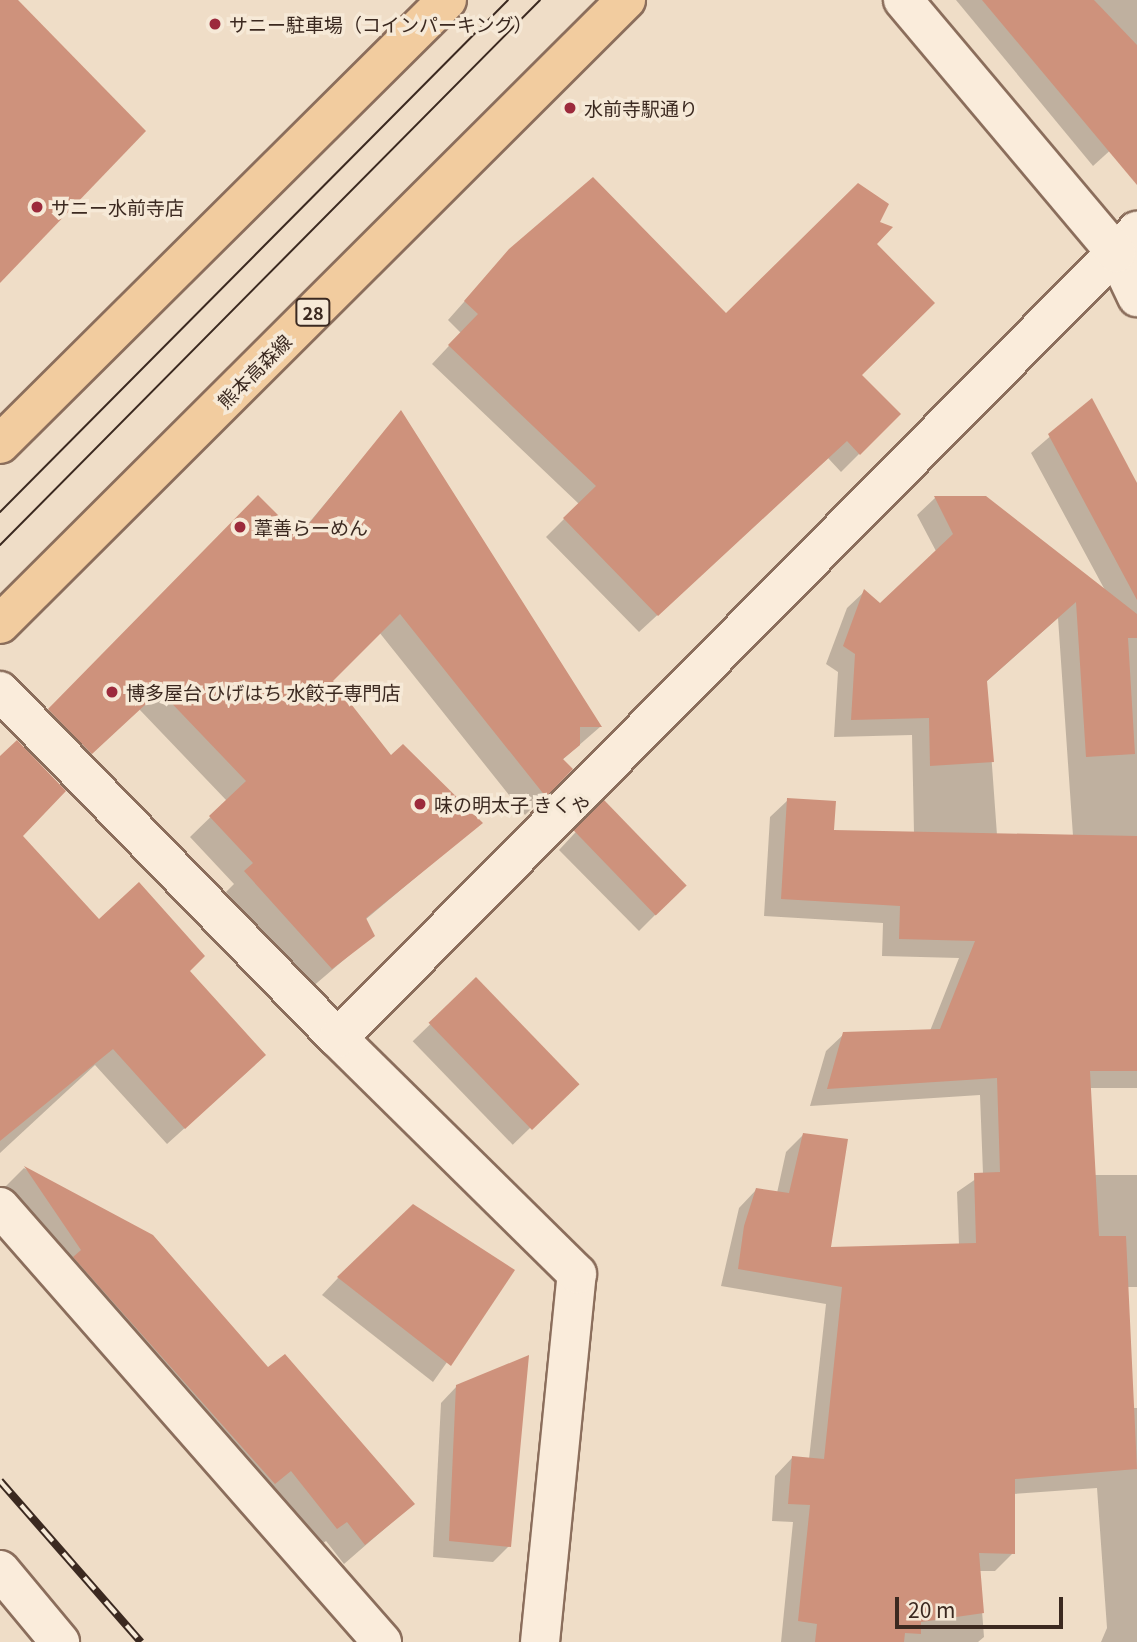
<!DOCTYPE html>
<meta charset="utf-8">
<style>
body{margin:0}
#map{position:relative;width:1137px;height:1642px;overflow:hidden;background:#efddc7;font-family:Georgia,"Noto Sans JP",serif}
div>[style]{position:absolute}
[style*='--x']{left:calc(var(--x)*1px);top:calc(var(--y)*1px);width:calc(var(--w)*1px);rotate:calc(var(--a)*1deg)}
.shadow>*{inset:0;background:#0003;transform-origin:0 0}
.building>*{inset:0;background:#ce927c;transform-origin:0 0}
.roads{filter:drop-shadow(2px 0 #8b6e5c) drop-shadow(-2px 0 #8b6e5c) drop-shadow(0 2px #8b6e5c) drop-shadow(0 -2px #8b6e5c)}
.minor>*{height:38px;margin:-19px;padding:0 19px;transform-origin:19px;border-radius:19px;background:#faecdb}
.tertiary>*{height:38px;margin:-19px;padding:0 19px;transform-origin:19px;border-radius:19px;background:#faecdb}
.primary>*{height:38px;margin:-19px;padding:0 19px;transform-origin:19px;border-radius:19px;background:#f2cc9f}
.tram>*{height:2px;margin:-1px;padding:0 1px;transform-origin:1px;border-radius:1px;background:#3b2920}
.rail>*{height:8px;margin-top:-4px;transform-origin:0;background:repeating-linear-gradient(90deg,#f6e9d7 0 16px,#3b2920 0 32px);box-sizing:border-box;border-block:2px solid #3b2920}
.dots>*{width:19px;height:19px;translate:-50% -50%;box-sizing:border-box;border:4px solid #f6e9d7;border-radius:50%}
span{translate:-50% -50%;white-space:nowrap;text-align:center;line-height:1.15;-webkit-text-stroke:7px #f6e9d7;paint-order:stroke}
.shield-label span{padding:2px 5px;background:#f6e9d7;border:2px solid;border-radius:5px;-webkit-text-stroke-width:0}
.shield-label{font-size:18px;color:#3b2920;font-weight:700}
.poi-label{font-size:19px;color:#3b2920}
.left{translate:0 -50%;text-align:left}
.street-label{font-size:19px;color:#3b2920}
.scale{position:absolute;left:895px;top:1597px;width:168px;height:32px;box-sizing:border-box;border:4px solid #3b2920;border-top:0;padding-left:9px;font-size:21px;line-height:24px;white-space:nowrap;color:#3b2920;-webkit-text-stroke:5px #f6e9d7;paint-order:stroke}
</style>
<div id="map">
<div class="shadow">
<i style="clip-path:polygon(956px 0,1137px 0,1137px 126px,1093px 166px)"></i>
<i style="clip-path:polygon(877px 223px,860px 375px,899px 414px,841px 472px,828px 458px,639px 632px,546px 537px,579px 504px,432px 364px,461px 333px,448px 320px,510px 250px,726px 316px)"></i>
<i style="clip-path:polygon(evenodd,1091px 401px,1137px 487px,1137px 1088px,1089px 1088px,1094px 1175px,1137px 1175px,1137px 1287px,1127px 1287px,1131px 1408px,1137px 1408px,1137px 1642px,1101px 1642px,1107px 1628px,1097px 1488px,1013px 1494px,1013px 1553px,995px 1571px,979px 1571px,984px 1637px,978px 1642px,781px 1642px,793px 1522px,772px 1521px,775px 1476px,792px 1458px,809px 1459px,826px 1304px,721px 1286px,739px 1208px,756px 1190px,777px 1193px,786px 1152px,804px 1134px,829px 1249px,959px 1245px,957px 1192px,983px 1174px,980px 1095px,810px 1106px,826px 1051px,844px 1034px,930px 1031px,959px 958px,882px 956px,883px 923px,764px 916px,770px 817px,788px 800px,832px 832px,914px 833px,912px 735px,834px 737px,838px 672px,826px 664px,847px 608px,865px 591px,880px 606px,937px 553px,917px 515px,935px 498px,985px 498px,1106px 592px,1031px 453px,1091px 401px,1058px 618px,1073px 836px,997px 835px,986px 682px,1058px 618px)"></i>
<i style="clip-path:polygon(401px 413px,600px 727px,562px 760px,571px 769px,525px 815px,379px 632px,331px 681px,391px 757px,480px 823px,365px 920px,373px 935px,311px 988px,226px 892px,234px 884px,190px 837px,227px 801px,139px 709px,71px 773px,30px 730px,258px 498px,297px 537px)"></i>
<i style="clip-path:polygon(0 758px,21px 836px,99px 922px,188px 971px,247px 1072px,167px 1144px,95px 1065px,0 1153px)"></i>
<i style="clip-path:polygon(587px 820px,685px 885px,639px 931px,559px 850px)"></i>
<i style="left:476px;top:980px;width:144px;height:88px;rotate:46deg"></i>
<i style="clip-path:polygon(24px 1168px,152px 1236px,268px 1370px,413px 1504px,344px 1564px,326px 1541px,315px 1549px,61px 1272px,4px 1188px)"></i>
<i style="clip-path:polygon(512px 1270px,433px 1382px,322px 1295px,338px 1278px)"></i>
<i style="clip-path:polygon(457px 1386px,509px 1546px,493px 1562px,433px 1557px,441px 1403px)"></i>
</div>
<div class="building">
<i style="clip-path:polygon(0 0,18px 0,146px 131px,0 283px)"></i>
<i style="clip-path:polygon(982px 0,1094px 0,1137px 45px,1137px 185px)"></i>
<i style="clip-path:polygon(593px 177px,726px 313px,858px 183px,889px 204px,880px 222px,893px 227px,877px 244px,935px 303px,862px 375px,901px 414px,860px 455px,847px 441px,658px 616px,563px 518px,596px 486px,448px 345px,478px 314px,464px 301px,509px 249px)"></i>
<i style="clip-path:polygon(1092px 398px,1137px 483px,1137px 600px,1048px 434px)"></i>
<i style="clip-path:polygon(401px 410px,602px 727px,580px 727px,580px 745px,563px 759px,573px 769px,546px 797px,400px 614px,333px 681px,391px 755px,403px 744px,483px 823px,366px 918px,375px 936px,332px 969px,244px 871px,253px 863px,209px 816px,246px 781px,160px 691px,92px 754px,48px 709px,258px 495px,299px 536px)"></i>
<i style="clip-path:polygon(934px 496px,986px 496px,1137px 614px,1137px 638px,1128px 638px,1135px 754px,1086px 757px,1076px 602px,987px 681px,994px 762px,930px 766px,929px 718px,851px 720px,855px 654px,843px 646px,864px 589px,880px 603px,953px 534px)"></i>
<i style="clip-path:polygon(17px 740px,66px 791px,23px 836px,99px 919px,139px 882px,205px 956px,190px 971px,266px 1055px,185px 1129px,113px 1049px,0 1141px,0 756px)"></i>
<i style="clip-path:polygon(787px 798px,836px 801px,834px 830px,1137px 836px,1137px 1071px,1090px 1071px,1099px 1236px,1126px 1236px,1137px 1469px,1015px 1479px,1015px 1554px,979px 1553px,984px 1613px,921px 1622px,921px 1634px,905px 1633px,904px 1642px,815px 1642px,817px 1624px,798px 1621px,810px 1505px,788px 1504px,792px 1456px,824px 1459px,842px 1287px,738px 1269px,744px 1226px,756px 1188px,789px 1193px,803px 1133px,848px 1139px,831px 1247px,976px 1243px,974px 1173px,1000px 1172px,997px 1078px,827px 1089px,843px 1032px,940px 1029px,975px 941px,899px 939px,900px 906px,781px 899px)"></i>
<i style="left:604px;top:800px;width:119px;height:43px;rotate:46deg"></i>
<i style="left:476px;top:977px;width:149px;height:66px;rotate:46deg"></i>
<i style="clip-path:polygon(24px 1166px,153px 1235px,268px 1367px,285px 1354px,415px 1504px,365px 1545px,347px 1522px,337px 1529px,291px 1471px,275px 1484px,73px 1257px,81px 1250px)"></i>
<i style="clip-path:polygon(413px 1204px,515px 1270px,451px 1366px,337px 1277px)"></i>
<i style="clip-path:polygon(529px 1355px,511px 1547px,449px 1541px,456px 1385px)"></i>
</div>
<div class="roads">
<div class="minor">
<i style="--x:1116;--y:253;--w:49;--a:64.5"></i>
<i style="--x:0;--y:691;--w:484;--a:45.8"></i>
<i style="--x:0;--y:1207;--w:579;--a:48.71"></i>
<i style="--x:0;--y:1570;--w:94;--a:50.2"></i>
<i style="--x:540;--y:1642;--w:370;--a:-84.3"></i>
<i style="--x:577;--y:1274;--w:336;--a:-135.4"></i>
<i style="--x:338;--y:1038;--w:1136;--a:-45.29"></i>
</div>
<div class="tertiary">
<i style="--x:903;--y:0;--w:331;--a:49.9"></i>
</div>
<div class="primary">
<i style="--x:0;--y:444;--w:630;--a:-44.81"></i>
<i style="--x:0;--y:624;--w:884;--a:-44.91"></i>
</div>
</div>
<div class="tram">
<i style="--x:0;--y:512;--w:721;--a:-45.22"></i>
<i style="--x:0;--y:545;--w:767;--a:-45.26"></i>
</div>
<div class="rail">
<i style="--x:0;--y:1481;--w:214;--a:48.8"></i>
</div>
<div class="dots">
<i style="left:215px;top:24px;background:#9c2a3c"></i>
<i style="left:570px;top:108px;background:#9c2a3c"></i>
<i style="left:37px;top:207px;background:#9c2a3c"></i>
<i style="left:240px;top:527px;background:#9c2a3c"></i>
<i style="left:112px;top:692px;background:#9c2a3c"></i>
<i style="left:420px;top:804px;background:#9c2a3c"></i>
</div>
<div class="shield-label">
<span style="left:313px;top:312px">28</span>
</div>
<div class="poi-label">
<span class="left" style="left:229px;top:24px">サニー駐車場（コインパーキング）</span>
<span class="left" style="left:584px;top:108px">水前寺駅通り</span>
<span class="left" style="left:51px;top:207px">サニー水前寺店</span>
<span class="left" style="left:254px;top:527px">葦善らーめん</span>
<span class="left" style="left:126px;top:692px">博多屋台 ひげはち 水餃子専門店</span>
<span class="left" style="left:434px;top:804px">味の明太子 きくや</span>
</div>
<div class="street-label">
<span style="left:254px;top:371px;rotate:-45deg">熊本高森線</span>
</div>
<div class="scale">20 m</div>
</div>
